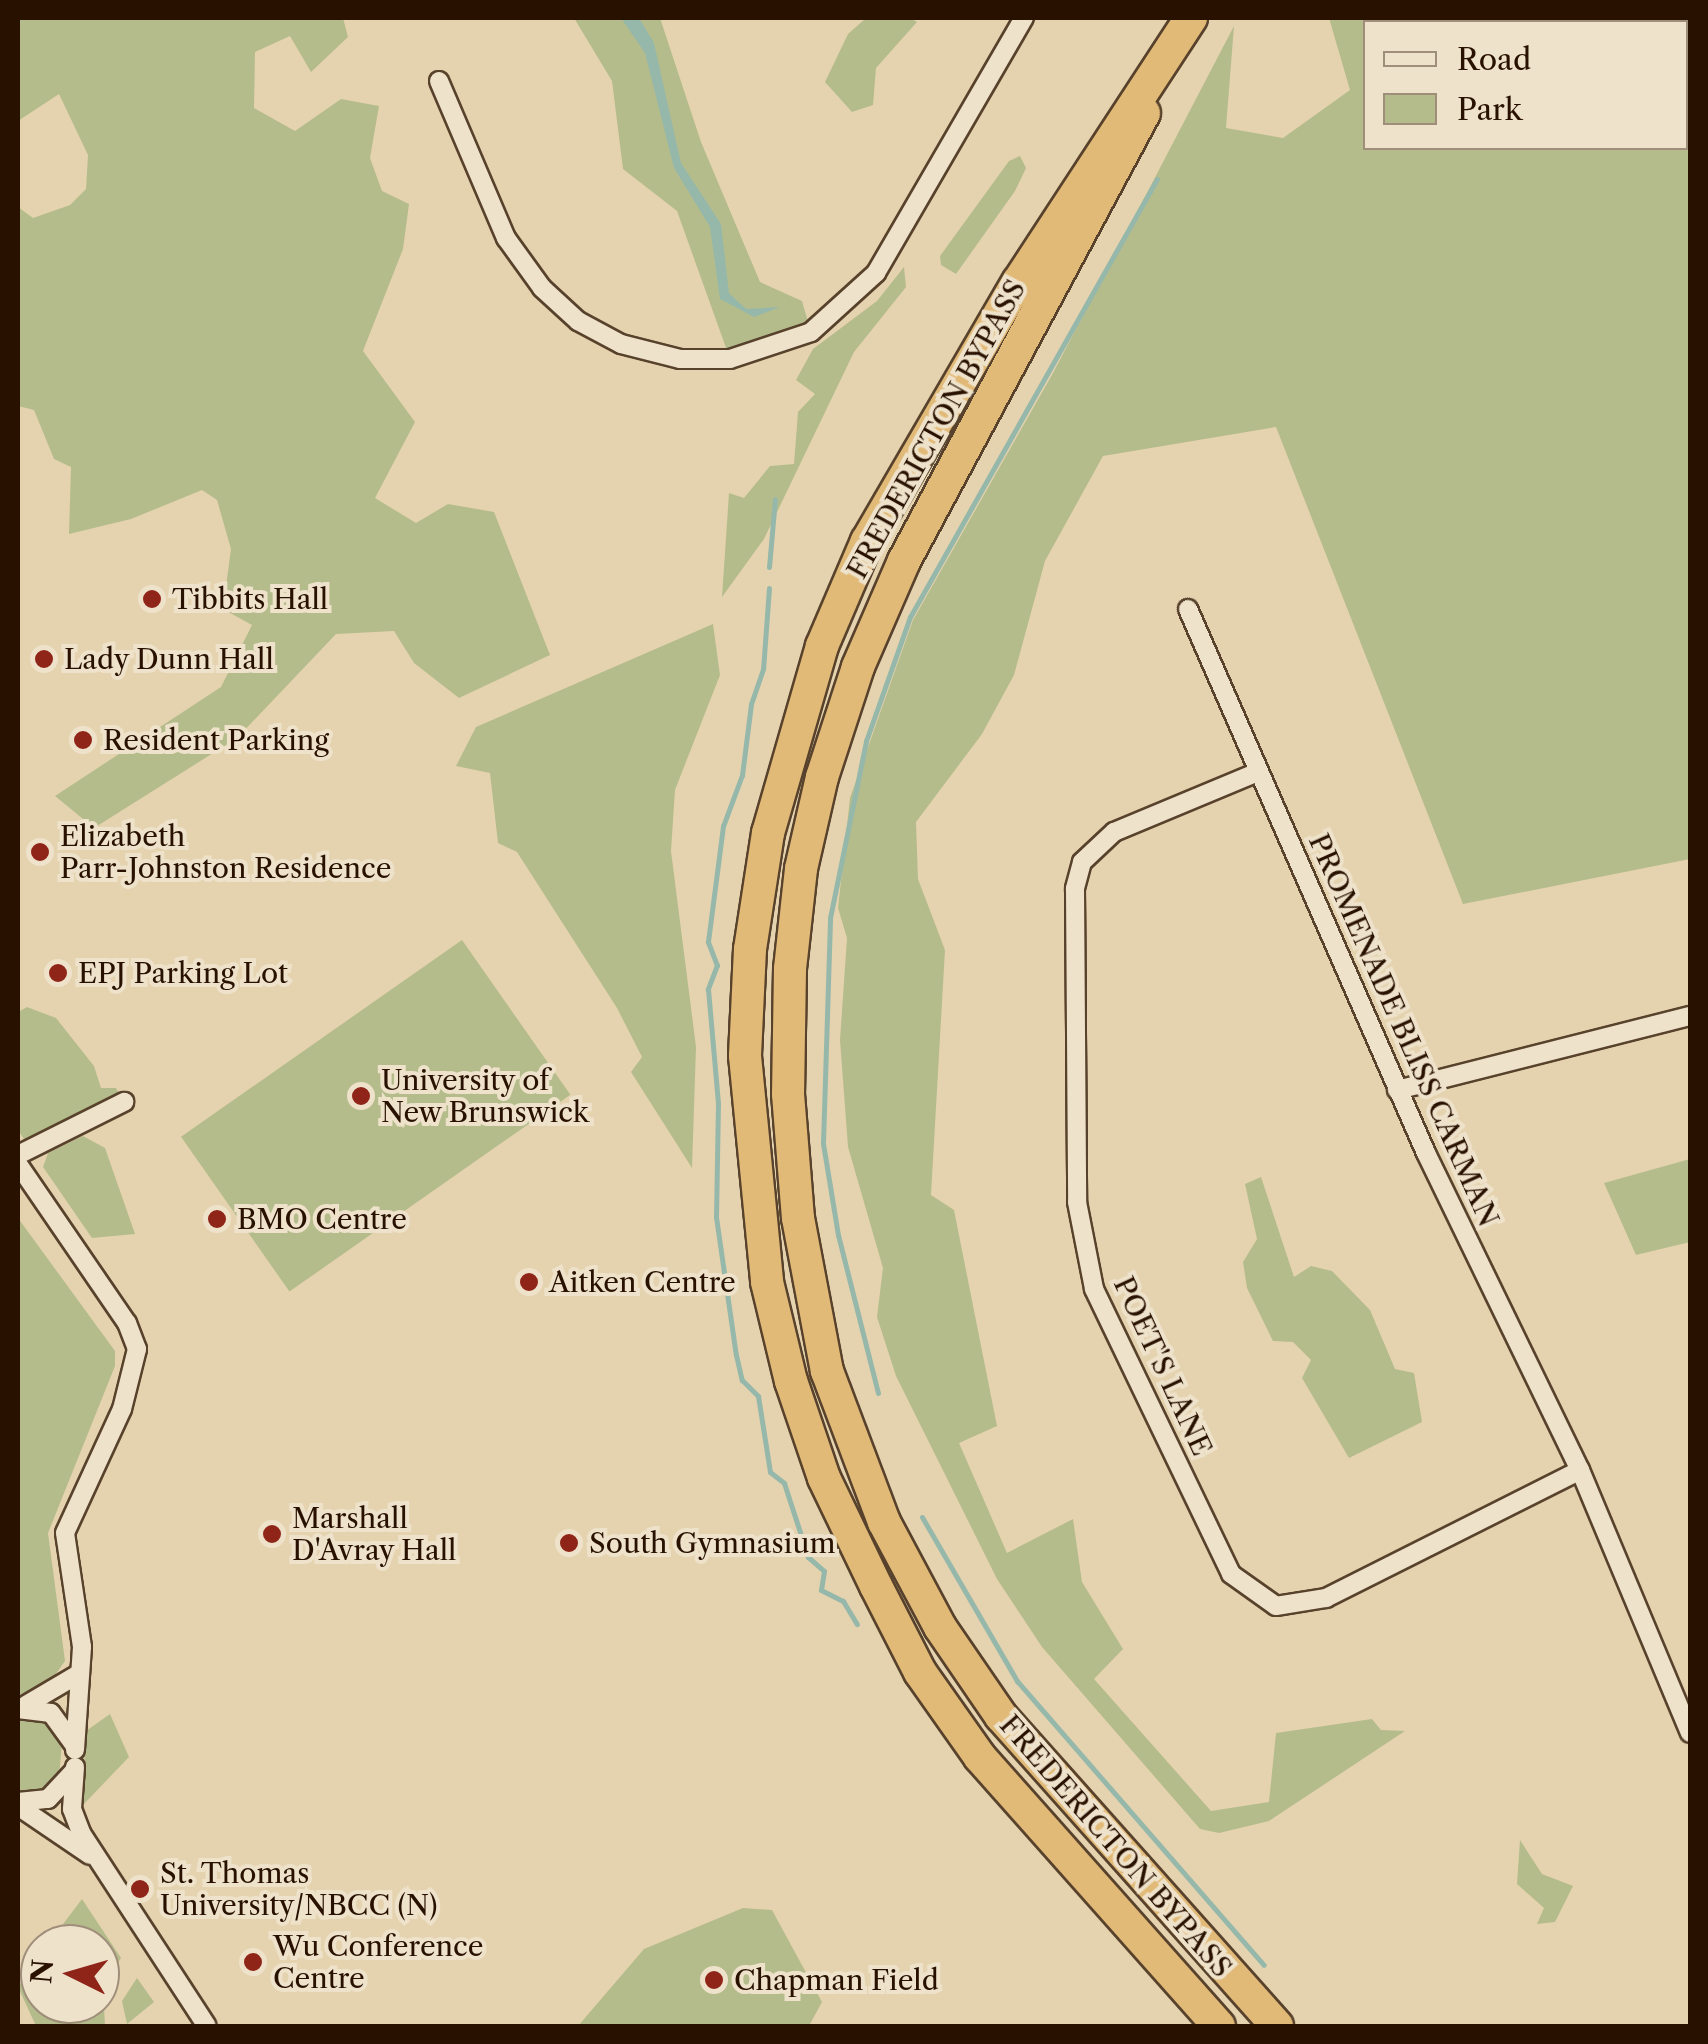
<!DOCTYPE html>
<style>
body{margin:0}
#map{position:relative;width:1708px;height:2044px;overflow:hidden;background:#e5d3af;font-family:"Libre Caslon Text",serif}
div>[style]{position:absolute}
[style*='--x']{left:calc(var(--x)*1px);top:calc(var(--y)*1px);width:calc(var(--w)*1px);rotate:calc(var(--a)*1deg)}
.green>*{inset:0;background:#b5bc8b;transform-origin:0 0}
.water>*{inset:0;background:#96b8aa}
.stream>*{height:5px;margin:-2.5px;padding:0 2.5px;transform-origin:2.5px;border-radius:2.5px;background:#96b8aa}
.roads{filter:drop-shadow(2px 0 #58422c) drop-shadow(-2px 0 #58422c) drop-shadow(0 2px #58422c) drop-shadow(0 -2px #58422c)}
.street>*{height:18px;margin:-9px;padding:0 9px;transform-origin:9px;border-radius:9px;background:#eee2cb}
.highway>*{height:32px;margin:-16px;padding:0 16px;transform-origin:16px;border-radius:16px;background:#e2ba78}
.dots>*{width:28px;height:28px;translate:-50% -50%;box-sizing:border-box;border:5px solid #eee2cb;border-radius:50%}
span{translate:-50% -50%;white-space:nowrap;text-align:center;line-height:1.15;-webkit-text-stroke:8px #eee2cb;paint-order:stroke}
.street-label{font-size:28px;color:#291100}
.poi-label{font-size:28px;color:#291100}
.left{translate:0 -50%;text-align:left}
.frame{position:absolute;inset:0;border:20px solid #291100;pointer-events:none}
.legend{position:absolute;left:1363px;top:20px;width:325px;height:130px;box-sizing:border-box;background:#eee2cb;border:2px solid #9f8e7a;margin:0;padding:12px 18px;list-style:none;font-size:30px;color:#291100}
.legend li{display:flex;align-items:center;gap:20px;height:50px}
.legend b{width:50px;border:2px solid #9f8e7a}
.north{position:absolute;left:20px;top:1924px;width:100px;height:100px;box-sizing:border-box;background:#eee2cb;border:2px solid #9f8e7a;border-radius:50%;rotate:275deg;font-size:28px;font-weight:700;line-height:40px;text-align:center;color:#291100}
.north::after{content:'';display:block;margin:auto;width:35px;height:45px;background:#8f2418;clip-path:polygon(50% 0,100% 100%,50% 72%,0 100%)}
</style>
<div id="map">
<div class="green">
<i style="clip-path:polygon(18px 18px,343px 18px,348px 37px,311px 72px,290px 36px,255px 52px,254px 108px,295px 131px,341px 99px,379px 106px,370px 158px,382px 191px,409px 204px,403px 249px,363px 351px,415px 422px,375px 498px,416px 523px,448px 504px,494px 512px,550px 655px,459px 698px,414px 663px,394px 631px,336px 634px,237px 738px,94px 828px,55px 796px,221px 687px,252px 625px,223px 609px,231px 549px,217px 500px,202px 490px,131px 519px,69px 534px,71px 467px,54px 459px,34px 410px,18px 406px,18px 207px,33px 218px,70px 205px,86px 189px,88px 155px,59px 94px,18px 121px)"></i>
<i style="clip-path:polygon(574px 18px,660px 18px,701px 142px,760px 282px,802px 301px,811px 332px,730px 359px,677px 211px,623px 169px,612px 81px)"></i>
<i style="clip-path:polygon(910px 18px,917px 22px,876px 68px,873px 105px,852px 112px,825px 82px,848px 34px,865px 19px)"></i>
<i style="clip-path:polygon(evenodd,1329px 18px,1690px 18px,1690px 859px,1463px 904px,1276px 427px,1103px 456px,1045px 561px,1014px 675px,982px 734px,916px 822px,918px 879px,945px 950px,931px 1195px,954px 1210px,997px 1426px,959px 1443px,1007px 1553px,1073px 1519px,1082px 1582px,1123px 1649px,1094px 1679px,1211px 1811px,1269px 1802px,1276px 1733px,1372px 1719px,1381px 1730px,1405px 1731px,1269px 1821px,1219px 1833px,1200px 1829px,1042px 1647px,997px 1579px,896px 1376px,877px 1317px,883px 1268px,848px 1147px,840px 1040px,847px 938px,838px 908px,850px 798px,913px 620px,1053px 373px,1234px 26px,1226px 128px,1283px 138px,1350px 90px,1329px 18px,1686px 22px,1686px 148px,1366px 148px,1366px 22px,1686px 22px)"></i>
<i style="clip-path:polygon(1020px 156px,1026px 168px,1015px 191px,956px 274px,941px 265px,940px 256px,1009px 161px)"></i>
<i style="clip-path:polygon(904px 267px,906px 287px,854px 352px,764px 539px,722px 597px,729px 493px,744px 498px,770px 466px,794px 464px,798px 412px,815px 394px,796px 380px,813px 349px,877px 301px)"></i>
<i style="clip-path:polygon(713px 624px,720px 675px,675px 790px,671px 851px,696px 1047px,692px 1168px,631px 1072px,642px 1057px,617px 1008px,517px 852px,498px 843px,490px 773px,456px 766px,476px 727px)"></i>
<i style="left:462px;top:940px;width:189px;height:343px;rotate:55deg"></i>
<i style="clip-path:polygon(27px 1007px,56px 1018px,94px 1066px,101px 1088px,116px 1088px,124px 1102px,30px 1148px,18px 1130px,18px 1012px)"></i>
<i style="clip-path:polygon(83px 1136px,105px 1148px,135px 1234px,92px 1238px,43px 1167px,48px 1153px)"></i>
<i style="clip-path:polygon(1690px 1159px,1690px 1242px,1636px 1255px,1604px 1183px)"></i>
<i style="clip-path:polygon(1261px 1177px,1294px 1277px,1311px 1266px,1332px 1271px,1370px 1310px,1395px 1369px,1414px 1373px,1422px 1422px,1349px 1458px,1302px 1378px,1311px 1360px,1293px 1342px,1273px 1341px,1247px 1288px,1243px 1262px,1257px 1239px,1245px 1184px)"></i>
<i style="clip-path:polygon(18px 1218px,115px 1351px,115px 1366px,48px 1533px,65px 1661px,48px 1685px,18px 1695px)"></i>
<i style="clip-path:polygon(110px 1714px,129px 1757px,82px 1806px,86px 1731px)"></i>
<i style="clip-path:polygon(18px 1720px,44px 1723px,62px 1742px,59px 1778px,41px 1793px,18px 1795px)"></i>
<i style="clip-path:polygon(1520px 1840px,1542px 1874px,1573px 1886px,1555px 1922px,1537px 1924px,1544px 1908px,1517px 1884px)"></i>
<i style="clip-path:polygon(82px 1899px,121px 1958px,103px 1988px,105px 2026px,36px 2026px,18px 1987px,40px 1955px,40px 2004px,100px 2004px,100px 1944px,48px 1944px)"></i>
<i style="clip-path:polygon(743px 1908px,772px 1910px,822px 2002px,809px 2026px,578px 2026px,644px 1949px)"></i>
<i style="clip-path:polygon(137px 1978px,154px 2002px,127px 2024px,122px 2001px)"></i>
</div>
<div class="water">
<i style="clip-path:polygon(621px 18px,639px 18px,654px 43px,681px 163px,721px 224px,729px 293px,746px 309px,780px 307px,754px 317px,720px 299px,710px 227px,674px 168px,645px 53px)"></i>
</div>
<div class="stream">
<i style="--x:769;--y:567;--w:68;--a:-85"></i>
<i style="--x:769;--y:588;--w:81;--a:94.2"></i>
<i style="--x:763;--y:669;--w:37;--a:109"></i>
<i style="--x:751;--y:704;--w:72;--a:97.2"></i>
<i style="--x:742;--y:775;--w:54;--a:110.4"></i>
<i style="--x:723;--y:826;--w:117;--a:97.4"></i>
<i style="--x:708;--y:942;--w:25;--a:69"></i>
<i style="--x:717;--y:965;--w:26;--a:111"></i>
<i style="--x:708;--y:989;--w:114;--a:85"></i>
<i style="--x:718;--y:1103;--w:114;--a:91"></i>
<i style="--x:716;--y:1217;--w:139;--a:81.8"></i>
<i style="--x:736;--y:1355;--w:26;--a:77"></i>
<i style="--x:742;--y:1380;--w:23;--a:45"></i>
<i style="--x:758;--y:1396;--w:77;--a:81"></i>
<i style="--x:770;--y:1472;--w:18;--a:38"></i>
<i style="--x:784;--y:1483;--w:78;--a:72"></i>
<i style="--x:808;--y:1557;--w:21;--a:41"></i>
<i style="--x:824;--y:1571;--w:19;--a:99"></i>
<i style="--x:821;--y:1590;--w:25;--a:27"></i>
<i style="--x:843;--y:1601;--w:27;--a:59"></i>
<i style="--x:878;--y:1393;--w:163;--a:-104.2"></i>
<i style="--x:838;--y:1235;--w:93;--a:-99.3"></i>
<i style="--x:823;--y:1143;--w:225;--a:-88.2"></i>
<i style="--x:830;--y:918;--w:181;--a:-78.5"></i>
<i style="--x:866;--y:741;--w:132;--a:-70.5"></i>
<i style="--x:910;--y:617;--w:503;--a:-60.58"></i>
<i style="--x:922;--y:1517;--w:190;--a:59.9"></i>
<i style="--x:1017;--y:1681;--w:376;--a:49"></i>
</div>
<div class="roads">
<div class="street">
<i style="--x:439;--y:81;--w:171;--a:66.9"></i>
<i style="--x:506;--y:238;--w:62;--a:54.2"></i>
<i style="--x:542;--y:288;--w:49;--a:42.5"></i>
<i style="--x:578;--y:321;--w:49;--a:28.1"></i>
<i style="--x:621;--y:344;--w:61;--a:14.3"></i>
<i style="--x:680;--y:359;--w:50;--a:0"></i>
<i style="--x:730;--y:359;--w:85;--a:-18.4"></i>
<i style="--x:811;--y:332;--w:88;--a:-42.2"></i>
<i style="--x:876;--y:273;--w:295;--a:-59.9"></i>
<i style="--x:1188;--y:609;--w:594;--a:66.37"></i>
<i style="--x:1426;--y:1153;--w:352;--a:64.1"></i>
<i style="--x:1580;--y:1470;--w:285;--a:67.3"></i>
<i style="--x:1258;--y:772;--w:156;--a:157.4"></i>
<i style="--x:1114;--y:832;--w:44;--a:136.8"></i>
<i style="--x:1082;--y:862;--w:28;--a:105"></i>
<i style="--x:1075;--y:889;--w:313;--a:89.6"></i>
<i style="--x:1077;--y:1202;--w:89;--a:78.9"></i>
<i style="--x:1094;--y:1289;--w:316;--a:64.3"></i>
<i style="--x:1231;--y:1574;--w:55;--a:35.4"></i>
<i style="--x:1276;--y:1606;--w:51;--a:-9.1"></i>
<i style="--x:1326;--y:1598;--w:284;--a:-26.7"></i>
<i style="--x:1397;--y:1090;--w:302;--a:-14.2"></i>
<i style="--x:18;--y:1155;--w:119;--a:-26.6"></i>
<i style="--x:18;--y:1164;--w:193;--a:55.6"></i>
<i style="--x:127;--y:1323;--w:28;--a:69"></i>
<i style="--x:137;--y:1349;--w:62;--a:104"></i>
<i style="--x:122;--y:1409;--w:136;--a:114.7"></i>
<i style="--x:65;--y:1533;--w:115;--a:81.5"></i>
<i style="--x:82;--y:1647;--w:103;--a:93.9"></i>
<i style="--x:26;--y:1705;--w:59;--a:-30.5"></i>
<i style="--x:18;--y:1709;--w:33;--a:7"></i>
<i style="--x:51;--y:1713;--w:41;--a:54"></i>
<i style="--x:75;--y:1767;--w:42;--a:94.1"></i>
<i style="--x:72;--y:1809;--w:26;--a:69"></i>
<i style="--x:81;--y:1833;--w:230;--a:56.9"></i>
<i style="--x:18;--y:1802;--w:30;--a:-6"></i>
<i style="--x:48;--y:1799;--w:37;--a:-47"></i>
<i style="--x:18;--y:1806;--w:87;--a:34.2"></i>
</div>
<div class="highway">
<i style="--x:1191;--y:18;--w:316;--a:123.2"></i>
<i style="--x:1018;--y:282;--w:300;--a:120.2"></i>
<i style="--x:867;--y:541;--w:114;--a:113.2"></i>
<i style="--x:822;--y:646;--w:195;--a:106.1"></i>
<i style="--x:768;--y:833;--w:117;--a:98.8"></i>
<i style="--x:750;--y:949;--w:107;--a:92.7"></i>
<i style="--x:745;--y:1056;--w:227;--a:84.4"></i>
<i style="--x:767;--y:1282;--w:102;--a:76.4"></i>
<i style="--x:791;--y:1381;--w:102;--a:71.2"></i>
<i style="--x:824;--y:1478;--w:120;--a:64.3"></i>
<i style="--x:876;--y:1586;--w:97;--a:62.9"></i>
<i style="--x:920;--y:1672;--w:104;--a:54.8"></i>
<i style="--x:980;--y:1757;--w:360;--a:48.4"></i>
<i style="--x:1144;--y:113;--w:508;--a:118.18"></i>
<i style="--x:904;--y:561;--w:116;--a:113.5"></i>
<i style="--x:858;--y:667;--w:116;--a:108.1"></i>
<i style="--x:822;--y:777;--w:94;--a:102.9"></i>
<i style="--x:801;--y:869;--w:101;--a:96.3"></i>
<i style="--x:790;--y:969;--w:125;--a:90.9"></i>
<i style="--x:788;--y:1094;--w:124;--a:85.4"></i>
<i style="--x:798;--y:1218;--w:156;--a:79.3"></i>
<i style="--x:827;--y:1371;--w:161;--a:69.3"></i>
<i style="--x:884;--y:1522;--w:119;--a:61.9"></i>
<i style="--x:940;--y:1627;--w:108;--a:55.6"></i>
<i style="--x:1001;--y:1716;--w:415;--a:48.3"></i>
</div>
</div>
<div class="dots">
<i style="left:152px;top:599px;background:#8f2418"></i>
<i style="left:44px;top:659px;background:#8f2418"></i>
<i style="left:83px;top:740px;background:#8f2418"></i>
<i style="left:40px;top:852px;background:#8f2418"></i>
<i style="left:58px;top:973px;background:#8f2418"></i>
<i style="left:361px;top:1096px;background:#8f2418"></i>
<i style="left:217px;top:1219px;background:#8f2418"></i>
<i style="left:529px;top:1282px;background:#8f2418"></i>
<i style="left:272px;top:1534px;background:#8f2418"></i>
<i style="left:569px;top:1543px;background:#8f2418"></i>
<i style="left:140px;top:1889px;background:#8f2418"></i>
<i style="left:253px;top:1962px;background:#8f2418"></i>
<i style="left:714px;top:1980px;background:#8f2418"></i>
</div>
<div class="street-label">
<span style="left:936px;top:429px;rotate:-61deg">FREDERICTON BYPASS</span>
<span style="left:1404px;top:1030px;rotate:66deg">PROMENADE BLISS CARMAN</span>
<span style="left:1163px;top:1366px;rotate:65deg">POET'S LANE</span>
<span style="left:1116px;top:1846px;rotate:49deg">FREDERICTON BYPASS</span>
</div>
<div class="poi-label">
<span class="left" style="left:172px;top:599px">Tibbits Hall</span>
<span class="left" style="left:64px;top:659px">Lady Dunn Hall</span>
<span class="left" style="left:103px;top:740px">Resident Parking</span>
<span class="left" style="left:60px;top:852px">Elizabeth<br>Parr-Johnston Residence</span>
<span class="left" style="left:78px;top:973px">EPJ Parking Lot</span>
<span class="left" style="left:381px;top:1096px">University of<br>New Brunswick</span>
<span class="left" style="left:237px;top:1219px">BMO Centre</span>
<span class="left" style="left:549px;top:1282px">Aitken Centre</span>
<span class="left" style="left:292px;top:1534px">Marshall<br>D'Avray Hall</span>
<span class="left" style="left:589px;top:1543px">South Gymnasium</span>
<span class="left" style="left:160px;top:1889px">St. Thomas<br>University/NBCC (N)</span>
<span class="left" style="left:273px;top:1962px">Wu Conference<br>Centre</span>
<span class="left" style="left:734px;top:1980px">Chapman Field</span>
</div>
<div class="frame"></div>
<ul class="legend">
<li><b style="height:12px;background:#eee2cb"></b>Road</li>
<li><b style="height:28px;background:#b5bc8b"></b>Park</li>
</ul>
<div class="north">N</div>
</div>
